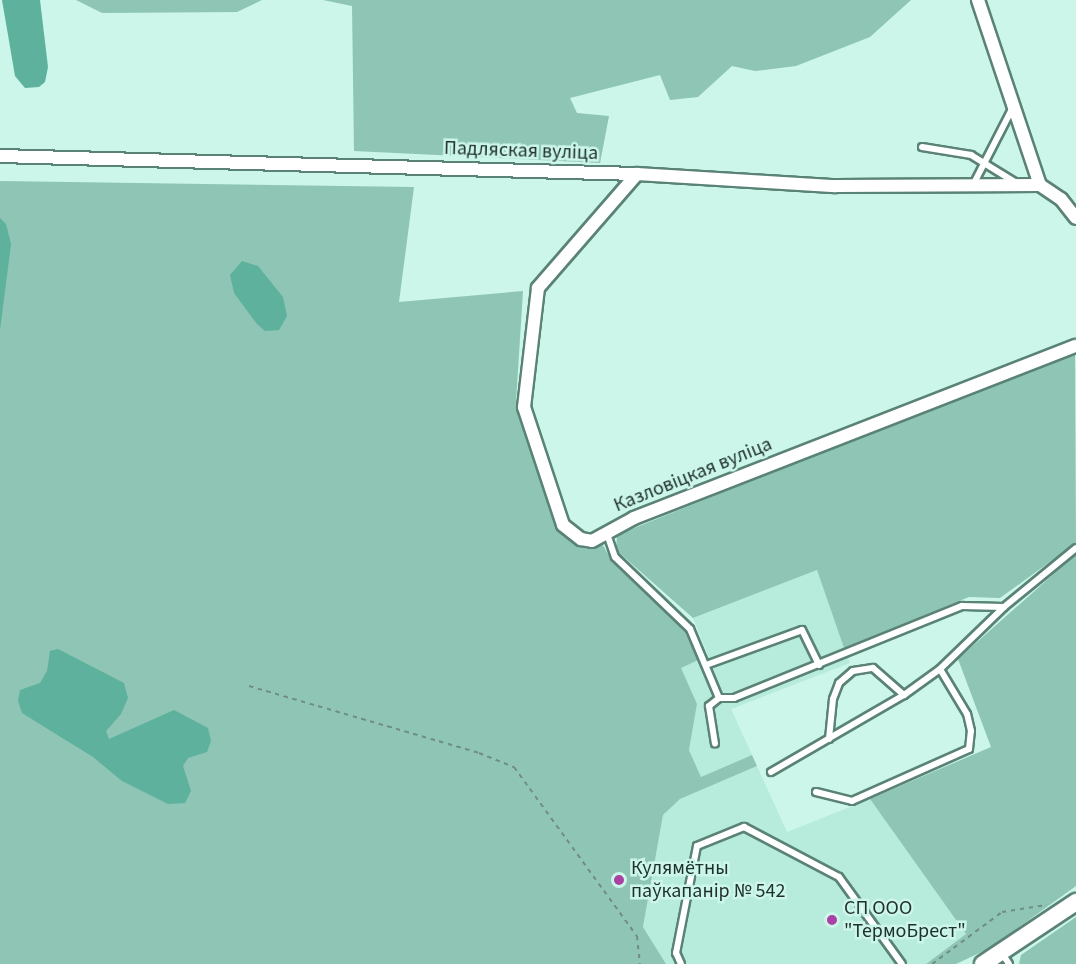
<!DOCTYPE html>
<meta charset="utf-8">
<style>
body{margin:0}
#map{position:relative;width:1076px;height:964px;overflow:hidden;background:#cbf6e9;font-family:"Source Sans 3",sans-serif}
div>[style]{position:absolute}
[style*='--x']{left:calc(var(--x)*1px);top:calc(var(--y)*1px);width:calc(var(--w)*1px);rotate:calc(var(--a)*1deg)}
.built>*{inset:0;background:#b7ebdb}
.green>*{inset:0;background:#8ec5b5}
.water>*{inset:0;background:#5eb19c}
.path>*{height:2px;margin-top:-1px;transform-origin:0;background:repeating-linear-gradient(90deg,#708d84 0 4.5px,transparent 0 9px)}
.roads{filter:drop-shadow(2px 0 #5a8276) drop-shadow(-2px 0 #5a8276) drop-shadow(0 2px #5a8276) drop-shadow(0 -2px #5a8276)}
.lane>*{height:6px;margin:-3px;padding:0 3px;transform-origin:3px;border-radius:3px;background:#fff}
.street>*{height:12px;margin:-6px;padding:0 6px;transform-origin:6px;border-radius:6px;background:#fff}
.secondary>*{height:16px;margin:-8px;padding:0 8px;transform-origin:8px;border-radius:8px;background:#fff}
.dots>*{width:16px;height:16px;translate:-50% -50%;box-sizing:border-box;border:3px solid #cbf6e9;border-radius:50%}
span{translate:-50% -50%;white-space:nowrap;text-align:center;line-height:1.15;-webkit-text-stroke:5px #cbf6e9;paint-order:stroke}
.street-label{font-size:20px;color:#1f302b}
.poi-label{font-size:20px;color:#1f302b}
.left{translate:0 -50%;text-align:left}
</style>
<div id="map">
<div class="built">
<i style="clip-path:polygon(817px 570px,850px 663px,731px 709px,752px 755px,701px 777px,689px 750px,697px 704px,680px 668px,708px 655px,693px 618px)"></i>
<i style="clip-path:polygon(757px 766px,787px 832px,870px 799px,966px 934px,926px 964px,666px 964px,643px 927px,663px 815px,680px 799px)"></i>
</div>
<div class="green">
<i style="clip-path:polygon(76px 0,262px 0,237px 12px,102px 13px)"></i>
<i style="clip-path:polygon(323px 0,911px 0,870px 37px,796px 66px,755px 71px,732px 66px,698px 97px,670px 100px,660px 75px,570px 98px,577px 113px,609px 116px,600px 163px,354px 151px,352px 6px)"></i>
<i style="clip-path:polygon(0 181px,414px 187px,399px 302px,523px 291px,516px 402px,556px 523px,576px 546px,590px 549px,603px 545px,612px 562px,686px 633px,698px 660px,681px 668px,697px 704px,689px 750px,701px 777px,752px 755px,757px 766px,680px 799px,663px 815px,643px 927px,666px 964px,0 964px)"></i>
<i style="clip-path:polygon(1075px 350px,1076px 543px,1000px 598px,969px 597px,844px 648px,817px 570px,693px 618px,616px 550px,617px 535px)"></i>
<i style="clip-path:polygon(1076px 554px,1076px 886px,990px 948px,956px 964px,926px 964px,966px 934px,870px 799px,991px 747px,958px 659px)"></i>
<i style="clip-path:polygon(1076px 917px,1076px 964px,1019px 964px,1021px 955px)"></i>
</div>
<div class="water">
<i style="clip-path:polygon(2px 0,40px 0,48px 67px,45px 82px,39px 87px,25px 88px,15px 76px)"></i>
<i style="clip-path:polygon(0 218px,6px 224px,11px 244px,0 330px)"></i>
<i style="clip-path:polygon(242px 261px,258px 266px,283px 297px,287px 316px,279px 330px,265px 331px,257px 324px,234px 293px,230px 275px)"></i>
<i style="clip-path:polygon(58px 649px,124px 683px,128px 698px,121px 714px,106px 731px,109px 739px,174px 710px,208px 728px,211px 741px,207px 752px,188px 758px,183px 766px,191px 791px,185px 803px,168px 804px,122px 781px,93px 757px,22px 713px,18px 701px,20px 690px,40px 683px,47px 671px,50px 651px)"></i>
</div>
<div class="path">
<i style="--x:249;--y:686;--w:240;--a:16.2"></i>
<i style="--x:479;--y:753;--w:38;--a:22"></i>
<i style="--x:514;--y:767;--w:209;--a:54"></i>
<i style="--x:637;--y:936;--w:28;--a:84"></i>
<i style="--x:932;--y:964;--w:87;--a:-36.6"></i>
<i style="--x:1002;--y:912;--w:45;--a:-9"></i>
</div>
<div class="roads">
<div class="lane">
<i style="--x:922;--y:147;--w:50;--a:9.3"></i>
<i style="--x:971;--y:155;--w:55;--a:31.7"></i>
<i style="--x:973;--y:185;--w:85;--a:-62.8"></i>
<i style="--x:607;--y:534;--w:24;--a:71"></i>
<i style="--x:615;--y:557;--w:104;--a:43.8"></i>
<i style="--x:690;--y:629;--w:75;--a:67.2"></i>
<i style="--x:719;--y:698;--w:13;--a:141"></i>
<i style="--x:709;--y:706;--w:38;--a:81"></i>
<i style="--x:706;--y:665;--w:102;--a:-20"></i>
<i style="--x:802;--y:630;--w:39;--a:64"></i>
<i style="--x:719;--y:698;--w:15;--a:0"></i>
<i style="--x:734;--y:698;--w:246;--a:-22"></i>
<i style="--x:962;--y:606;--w:42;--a:1.4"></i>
<i style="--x:829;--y:739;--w:40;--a:-84.3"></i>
<i style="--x:833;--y:699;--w:17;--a:-69"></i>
<i style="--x:839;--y:683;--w:18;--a:-41"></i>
<i style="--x:853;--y:671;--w:20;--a:-9"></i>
<i style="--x:873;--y:668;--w:41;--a:41.1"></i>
<i style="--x:771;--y:772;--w:154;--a:-30.1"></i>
<i style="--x:904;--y:695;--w:44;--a:-35.8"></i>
<i style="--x:940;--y:669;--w:89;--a:-44.1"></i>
<i style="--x:1004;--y:607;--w:93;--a:-39.3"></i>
<i style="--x:816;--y:792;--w:37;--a:14"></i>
<i style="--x:852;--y:801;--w:128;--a:-24"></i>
<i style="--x:969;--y:749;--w:18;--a:-84"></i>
<i style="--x:971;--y:731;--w:17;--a:-103"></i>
<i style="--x:967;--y:714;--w:52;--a:-121"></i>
<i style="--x:1001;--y:952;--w:14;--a:56"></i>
<i style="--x:681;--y:964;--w:12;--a:-114"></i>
<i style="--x:676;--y:953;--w:109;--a:-78.9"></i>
<i style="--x:697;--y:846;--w:51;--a:-22"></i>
<i style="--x:744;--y:827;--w:107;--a:27.8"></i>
<i style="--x:839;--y:877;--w:107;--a:54.1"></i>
</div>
<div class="street">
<i style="--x:978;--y:0;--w:195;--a:71.5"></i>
<i style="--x:1040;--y:185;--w:25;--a:34"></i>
<i style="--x:1061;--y:199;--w:24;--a:52"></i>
<i style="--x:0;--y:156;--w:637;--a:1.62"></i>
<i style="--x:637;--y:174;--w:199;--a:3.5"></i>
<i style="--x:836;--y:186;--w:204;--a:-0.3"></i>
<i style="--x:637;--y:174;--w:151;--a:131"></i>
<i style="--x:538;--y:288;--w:120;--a:96.7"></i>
<i style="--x:524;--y:407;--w:124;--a:71.7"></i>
<i style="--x:563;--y:525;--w:23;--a:38"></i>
<i style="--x:581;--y:539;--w:11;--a:10"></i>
<i style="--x:592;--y:541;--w:48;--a:-28.7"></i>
<i style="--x:634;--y:518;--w:474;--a:-21.3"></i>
</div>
<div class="secondary">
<i style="--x:983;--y:964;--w:112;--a:-33.7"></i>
</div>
</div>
<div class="dots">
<i style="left:619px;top:880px;background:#ab41a2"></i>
<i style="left:832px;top:920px;background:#ab41a2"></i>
</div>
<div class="street-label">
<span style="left:521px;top:151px;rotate:2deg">Падляская вуліца</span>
<span style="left:693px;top:475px;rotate:-22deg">Казловіцкая вуліца</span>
</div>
<div class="poi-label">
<span class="left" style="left:631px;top:880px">Кулямётны<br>паўкапанір № 542</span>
<span class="left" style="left:844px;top:920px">СП ООО<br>"ТермоБрест"</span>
</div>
</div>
